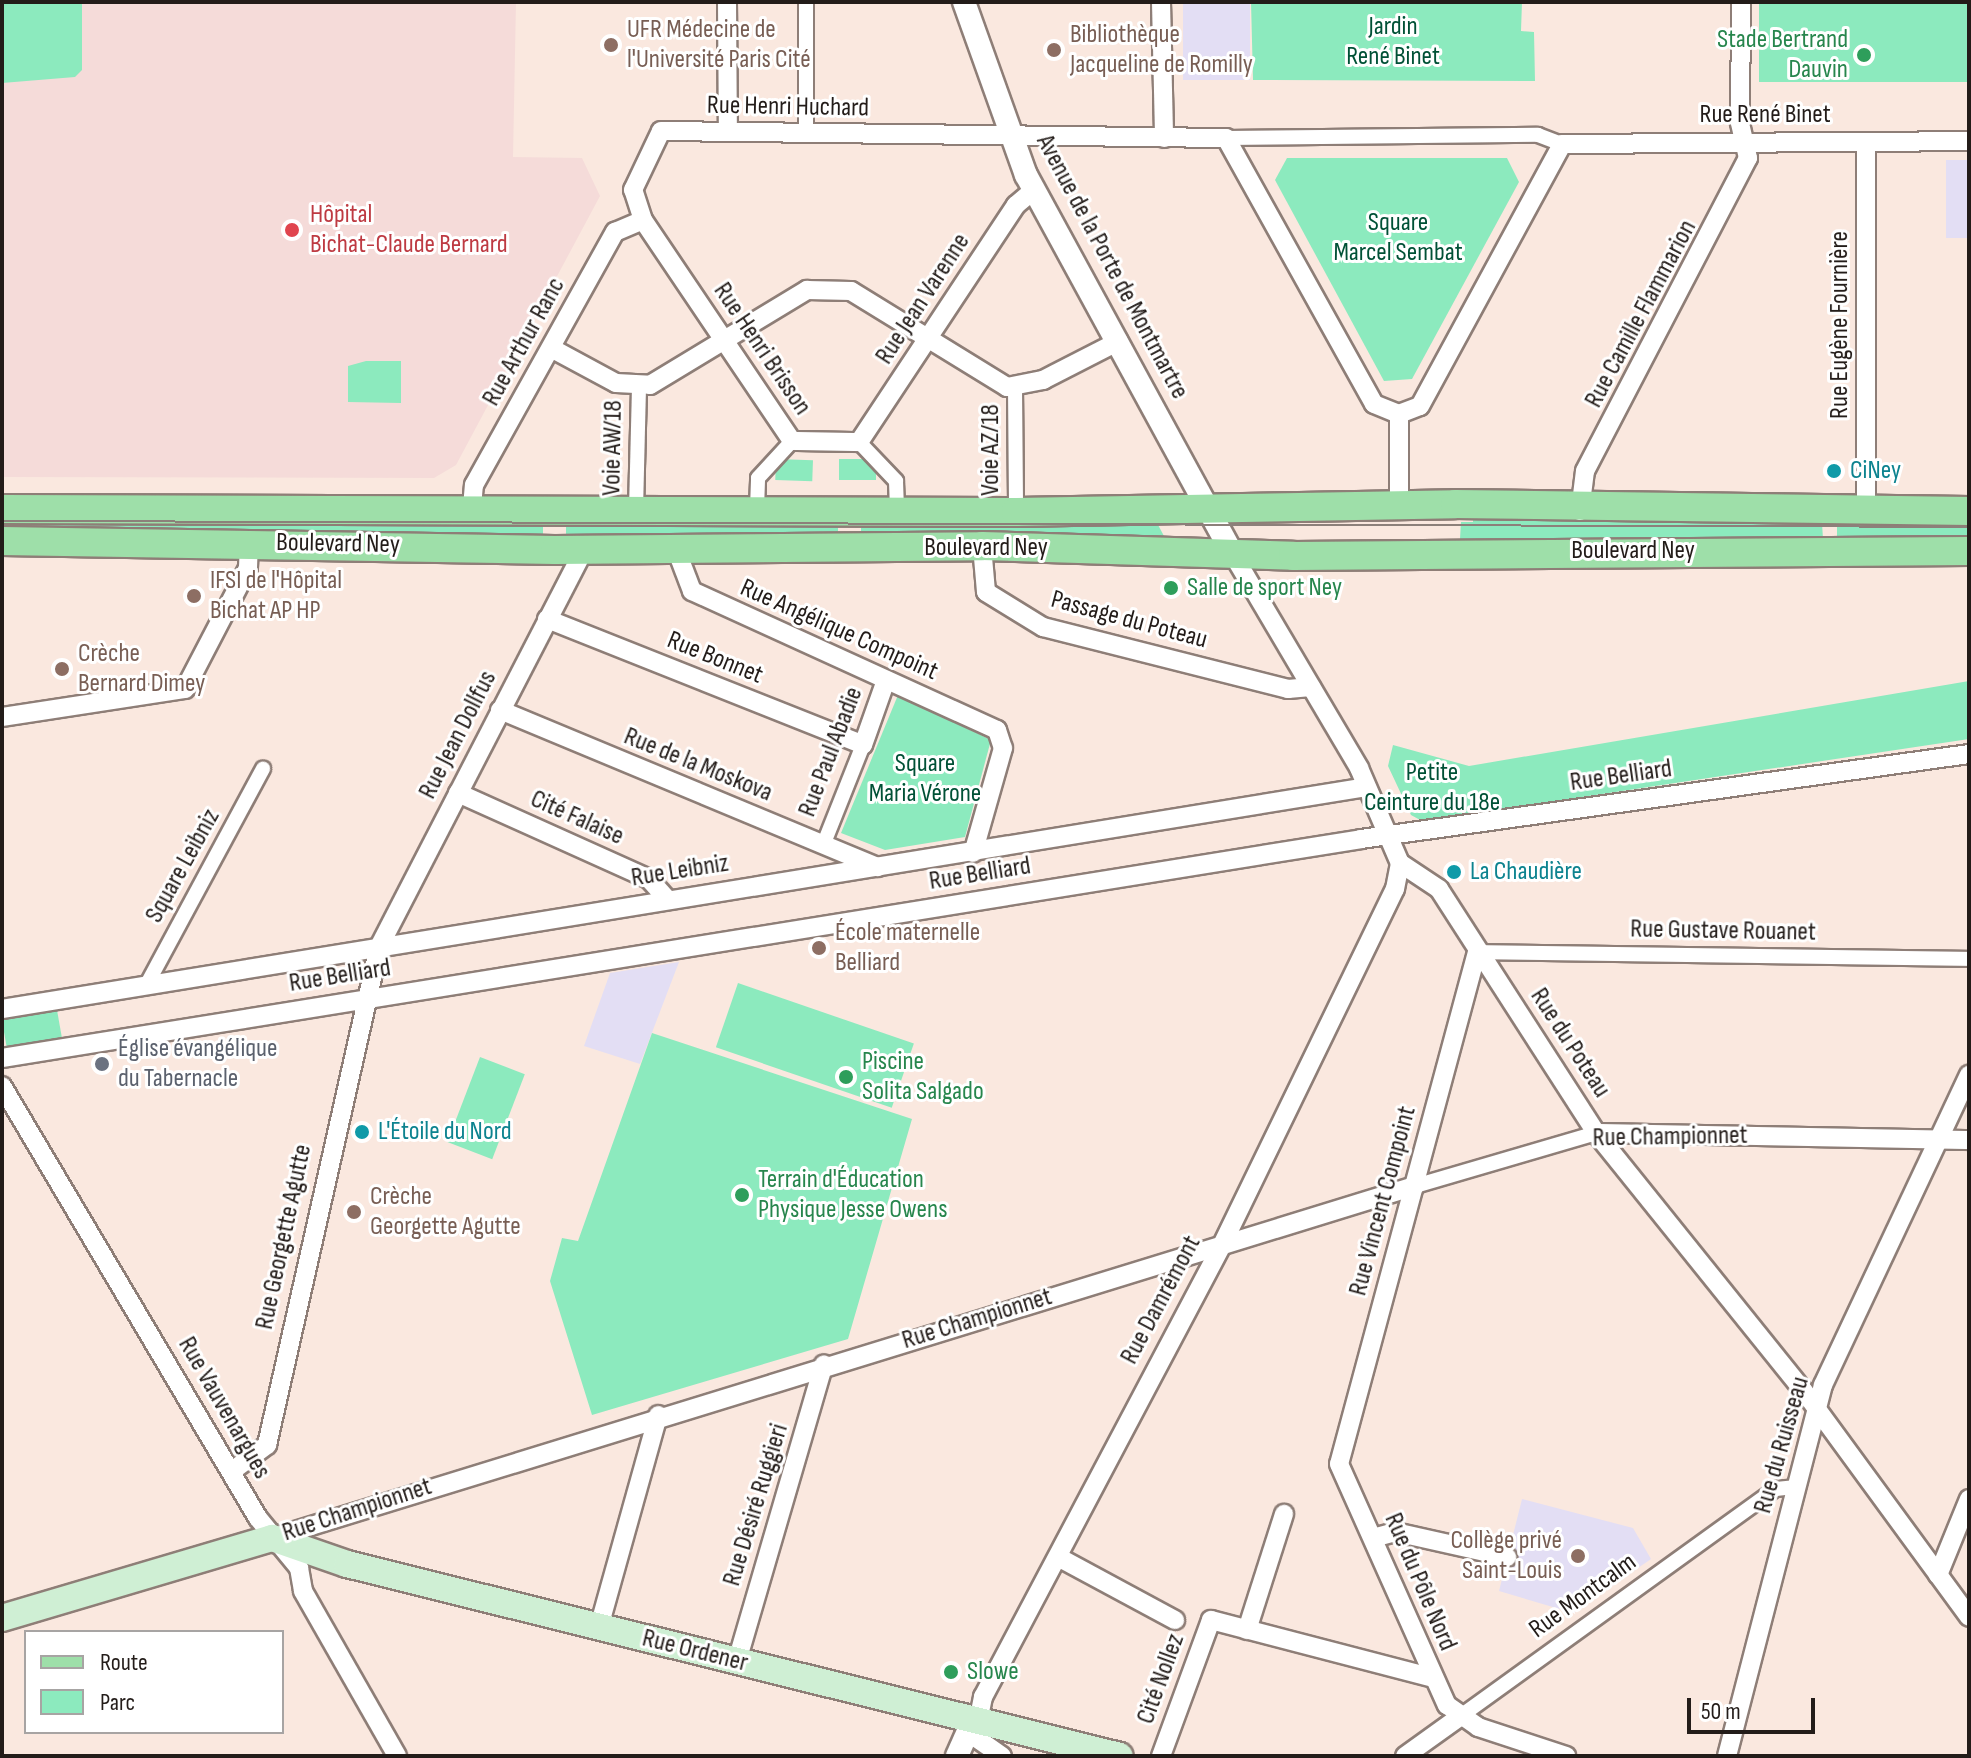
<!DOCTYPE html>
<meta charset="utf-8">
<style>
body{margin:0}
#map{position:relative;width:1971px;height:1758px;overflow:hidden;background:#fae8df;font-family:"Sofia Sans Condensed",sans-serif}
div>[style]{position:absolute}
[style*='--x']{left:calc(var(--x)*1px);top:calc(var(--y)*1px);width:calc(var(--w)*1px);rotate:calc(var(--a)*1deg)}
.education>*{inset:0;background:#e3def4;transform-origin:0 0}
.medical>*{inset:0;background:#f5dbd9}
.green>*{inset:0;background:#8ceabe;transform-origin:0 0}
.roads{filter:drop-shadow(2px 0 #8e7e77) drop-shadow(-2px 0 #8e7e77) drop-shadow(0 2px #8e7e77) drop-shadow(0 -2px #8e7e77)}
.pedestrian>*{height:14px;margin:-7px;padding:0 7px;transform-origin:7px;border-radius:7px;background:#fff}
.minor>*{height:18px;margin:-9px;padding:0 9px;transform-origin:9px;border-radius:9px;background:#fff}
.tertiary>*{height:22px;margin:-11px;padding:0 11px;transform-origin:11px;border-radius:11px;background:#fff}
.secondary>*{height:26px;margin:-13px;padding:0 13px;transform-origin:13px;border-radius:13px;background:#cfefd4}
.primary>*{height:28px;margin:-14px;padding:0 14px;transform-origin:14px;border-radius:14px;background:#9edfa9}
.tram>*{height:2px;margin:-1px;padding:0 1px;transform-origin:1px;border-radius:1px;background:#8c807a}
.dots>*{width:22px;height:22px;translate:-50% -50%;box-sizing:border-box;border:4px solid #fff;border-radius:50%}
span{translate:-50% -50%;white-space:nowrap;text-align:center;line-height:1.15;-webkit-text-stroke:6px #fff;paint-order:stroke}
.park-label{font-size:26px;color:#005136}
.education-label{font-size:26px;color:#785e54}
.left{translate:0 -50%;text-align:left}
.right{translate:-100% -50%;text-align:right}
.leisure-label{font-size:26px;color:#27864d}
.street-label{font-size:26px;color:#231c19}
.health-label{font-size:26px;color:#be3a42}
.culture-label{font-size:26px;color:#0d838f}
.worship-label{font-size:26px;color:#5b616d}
.frame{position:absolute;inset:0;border:4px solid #231c19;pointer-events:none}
.legend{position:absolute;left:24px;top:1630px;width:260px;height:104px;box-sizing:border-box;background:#fff;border:2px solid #a7a4a3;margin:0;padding:10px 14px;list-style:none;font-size:24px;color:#231c19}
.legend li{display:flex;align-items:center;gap:16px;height:40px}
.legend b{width:40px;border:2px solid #a7a4a3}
.scale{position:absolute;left:1687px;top:1698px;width:128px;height:36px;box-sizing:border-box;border:4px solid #231c19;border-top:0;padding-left:10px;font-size:24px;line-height:28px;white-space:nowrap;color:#231c19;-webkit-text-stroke:6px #fff;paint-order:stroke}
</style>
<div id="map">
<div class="education">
<i style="left:1183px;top:2px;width:67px;height:78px"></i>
<i style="left:1946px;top:160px;width:23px;height:78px"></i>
<i style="clip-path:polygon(679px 962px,640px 1064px,584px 1046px,610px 973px)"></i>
<i style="clip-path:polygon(1522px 1499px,1633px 1528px,1651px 1559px,1573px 1613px,1499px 1591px)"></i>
</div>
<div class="medical">
<i style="clip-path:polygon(82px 2px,516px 2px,513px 157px,582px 158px,600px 196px,456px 465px,434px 478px,2px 477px,2px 83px,82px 69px)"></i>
</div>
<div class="green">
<i style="clip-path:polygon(2px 2px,82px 2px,82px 70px,75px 77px,2px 83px)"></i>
<i style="clip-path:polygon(1251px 2px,1522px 2px,1521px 31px,1534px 32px,1535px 81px,1253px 80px)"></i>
<i style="left:1759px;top:2px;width:210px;height:80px"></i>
<i style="clip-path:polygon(1287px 158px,1507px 158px,1519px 182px,1412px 379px,1384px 381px,1275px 180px)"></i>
<i style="clip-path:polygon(366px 361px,401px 361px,401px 403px,348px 402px,348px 366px)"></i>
<i style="left:776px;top:459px;width:37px;height:21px;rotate:2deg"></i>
<i style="left:839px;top:459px;width:37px;height:21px"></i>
<i style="clip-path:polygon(1473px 512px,1563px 521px,1822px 523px,1823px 539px,1556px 539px,1473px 548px,1473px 539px,1460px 539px,1461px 522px,1473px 522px)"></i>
<i style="clip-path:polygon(543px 514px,543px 541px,2px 535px,2px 515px)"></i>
<i style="left:566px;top:514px;width:272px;height:27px"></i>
<i style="clip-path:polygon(861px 516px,1156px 521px,1165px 538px,861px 541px)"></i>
<i style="clip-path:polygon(1845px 522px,1969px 523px,1969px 541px,1837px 540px,1837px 524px)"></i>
<i style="clip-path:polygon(1969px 681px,1969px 739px,1422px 821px,1411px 815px,1388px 766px,1393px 745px,1469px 766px)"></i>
<i style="clip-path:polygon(898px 695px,991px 740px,965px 837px,885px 850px,841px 833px)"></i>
<i style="left:738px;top:983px;width:186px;height:68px;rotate:19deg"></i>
<i style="left:57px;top:1010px;width:28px;height:56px;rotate:80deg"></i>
<i style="clip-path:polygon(652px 1033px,912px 1119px,848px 1339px,592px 1415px,550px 1281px,562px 1238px,578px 1241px)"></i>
<i style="left:480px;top:1057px;width:48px;height:91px;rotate:21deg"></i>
</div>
<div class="roads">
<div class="pedestrian">
<i style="--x:806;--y:2;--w:132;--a:90"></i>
<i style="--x:1226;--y:138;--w:312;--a:-0.6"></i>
<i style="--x:1538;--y:135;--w:26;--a:21"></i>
<i style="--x:1015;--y:388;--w:124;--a:89.5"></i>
<i style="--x:859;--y:442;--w:54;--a:46.5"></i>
<i style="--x:896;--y:481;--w:29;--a:88"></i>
<i style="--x:757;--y:509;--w:31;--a:-88"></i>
<i style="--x:758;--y:478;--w:50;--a:-47.4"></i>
<i style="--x:636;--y:510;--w:123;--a:-88.6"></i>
<i style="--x:824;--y:843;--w:105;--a:-68.3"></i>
<i style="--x:1477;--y:952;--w:492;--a:0.8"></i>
<i style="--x:146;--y:986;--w:247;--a:-61.7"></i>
<i style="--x:1415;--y:1186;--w:189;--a:-16.3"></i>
<i style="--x:1458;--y:1718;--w:392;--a:-35.8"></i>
<i style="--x:1776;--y:1489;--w:18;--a:-6"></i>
</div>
<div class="minor">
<i style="--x:727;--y:2;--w:130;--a:89.6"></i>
<i style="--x:1161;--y:2;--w:136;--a:88.7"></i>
<i style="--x:1866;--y:142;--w:367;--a:90"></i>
<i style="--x:1035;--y:189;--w:25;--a:140"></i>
<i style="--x:1016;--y:205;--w:284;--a:123.5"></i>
<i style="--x:859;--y:442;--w:67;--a:-179.1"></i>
<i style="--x:792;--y:441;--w:267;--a:-124"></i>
<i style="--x:643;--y:220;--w:32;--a:-108"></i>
<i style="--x:633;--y:190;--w:65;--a:-64.6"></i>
<i style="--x:661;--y:131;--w:565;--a:0.71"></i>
<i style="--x:1226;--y:138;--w:304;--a:60.9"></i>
<i style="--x:1374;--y:404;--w:27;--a:22"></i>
<i style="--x:1399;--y:414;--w:22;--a:-21"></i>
<i style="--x:1420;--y:406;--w:298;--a:-61.5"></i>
<i style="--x:1562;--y:144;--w:407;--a:-0.4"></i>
<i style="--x:551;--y:348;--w:74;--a:28.3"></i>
<i style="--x:616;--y:383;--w:34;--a:3"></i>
<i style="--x:650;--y:385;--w:184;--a:-31.2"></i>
<i style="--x:807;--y:290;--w:44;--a:1.3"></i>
<i style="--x:851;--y:291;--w:183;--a:31.6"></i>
<i style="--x:1007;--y:387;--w:37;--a:-11"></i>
<i style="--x:1043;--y:380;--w:85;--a:-27.2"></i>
<i style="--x:1399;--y:414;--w:90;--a:90"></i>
<i style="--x:472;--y:507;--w:22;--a:-85"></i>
<i style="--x:474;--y:485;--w:290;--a:-60.9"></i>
<i style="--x:615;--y:232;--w:30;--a:-23"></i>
<i style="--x:1580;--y:511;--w:40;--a:-82.9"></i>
<i style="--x:1585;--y:471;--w:353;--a:-62.5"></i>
<i style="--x:1748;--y:158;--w:37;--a:-103"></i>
<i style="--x:1740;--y:122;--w:120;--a:-89.5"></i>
<i style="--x:982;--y:546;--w:46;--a:85"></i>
<i style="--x:986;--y:592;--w:67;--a:31.6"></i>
<i style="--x:1043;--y:627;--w:253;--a:14.2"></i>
<i style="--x:1288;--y:689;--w:23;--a:-5"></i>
<i style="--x:676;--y:549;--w:45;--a:69.1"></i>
<i style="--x:692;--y:591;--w:335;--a:24.5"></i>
<i style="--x:997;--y:730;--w:19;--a:72"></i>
<i style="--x:1003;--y:748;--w:109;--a:105.9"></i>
<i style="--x:1232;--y:553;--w:250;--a:59.4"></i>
<i style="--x:1359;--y:768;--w:103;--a:66.7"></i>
<i style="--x:1400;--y:863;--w:47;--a:33.7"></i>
<i style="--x:1439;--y:889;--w:290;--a:57.2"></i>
<i style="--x:1596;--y:1133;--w:330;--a:51.2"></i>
<i style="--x:1803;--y:1390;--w:281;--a:53.8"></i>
<i style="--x:547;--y:619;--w:340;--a:21.7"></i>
<i style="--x:863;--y:745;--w:69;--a:-70.5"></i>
<i style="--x:500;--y:710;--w:409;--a:22.6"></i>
<i style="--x:2;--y:717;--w:185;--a:-8.7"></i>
<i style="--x:185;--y:689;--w:136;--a:-62.5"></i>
<i style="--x:248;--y:568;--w:25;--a:-88"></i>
<i style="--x:458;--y:793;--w:209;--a:24.2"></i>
<i style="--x:649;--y:879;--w:27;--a:48"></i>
<i style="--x:1477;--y:952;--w:530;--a:105.08"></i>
<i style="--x:1339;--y:1464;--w:264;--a:65.9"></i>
<i style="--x:1447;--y:1705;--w:38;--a:35"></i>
<i style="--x:1478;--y:1727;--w:93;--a:18.2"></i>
<i style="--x:2;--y:1009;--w:1382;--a:-9.24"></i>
<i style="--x:2;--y:1058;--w:1377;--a:-9.15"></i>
<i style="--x:1361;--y:839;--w:614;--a:-7.96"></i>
<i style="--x:2;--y:1086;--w:502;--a:59.35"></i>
<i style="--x:258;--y:1518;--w:65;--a:50.6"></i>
<i style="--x:299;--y:1568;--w:23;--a:80"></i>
<i style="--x:303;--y:1591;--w:190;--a:60.3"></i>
<i style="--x:1596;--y:1133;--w:373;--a:1.1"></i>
<i style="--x:232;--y:1471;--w:44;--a:-36.6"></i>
<i style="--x:267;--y:1445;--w:510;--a:-77.33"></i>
<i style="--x:379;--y:947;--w:448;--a:-62.7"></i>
<i style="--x:272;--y:1538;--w:1196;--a:-17.12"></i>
<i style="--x:1373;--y:1538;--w:23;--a:-15"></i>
<i style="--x:1395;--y:1532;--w:115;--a:12.6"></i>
<i style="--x:1058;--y:1557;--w:133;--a:28.3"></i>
<i style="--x:1938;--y:1575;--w:82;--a:-67.8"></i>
<i style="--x:599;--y:1627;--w:220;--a:-74.4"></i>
<i style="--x:1247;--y:1630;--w:122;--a:-72.3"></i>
<i style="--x:737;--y:1661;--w:309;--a:-73.7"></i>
<i style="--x:1002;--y:1756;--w:33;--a:-145"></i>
<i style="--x:975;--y:1737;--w:41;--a:-78.7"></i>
<i style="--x:983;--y:1697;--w:511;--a:-62.13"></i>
<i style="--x:1222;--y:1245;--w:396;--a:-64.1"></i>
<i style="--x:1395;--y:889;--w:26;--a:-79"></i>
<i style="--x:1161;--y:1756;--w:145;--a:-69.8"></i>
<i style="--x:1211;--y:1620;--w:230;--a:14.6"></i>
<i style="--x:1405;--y:1756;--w:65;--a:-35.6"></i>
<i style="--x:1727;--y:1756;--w:383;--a:-75.5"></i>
<i style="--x:1823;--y:1385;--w:343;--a:-64.8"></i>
</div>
<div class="tertiary">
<i style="--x:964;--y:2;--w:184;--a:70.3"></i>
<i style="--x:1026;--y:175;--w:430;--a:61.4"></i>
<i style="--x:957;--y:1756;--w:39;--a:-66"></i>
</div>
<div class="secondary">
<i style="--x:2;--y:1618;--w:282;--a:-16.5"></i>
<i style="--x:272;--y:1538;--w:79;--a:19.1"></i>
<i style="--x:347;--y:1564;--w:796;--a:13.95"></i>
</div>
<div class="primary">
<i style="--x:2;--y:509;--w:1014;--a:0.17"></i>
<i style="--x:1016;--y:512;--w:439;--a:-1"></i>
<i style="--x:1455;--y:504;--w:514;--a:0.78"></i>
<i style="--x:2;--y:541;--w:553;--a:0.93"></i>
<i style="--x:555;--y:550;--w:427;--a:-0.5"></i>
<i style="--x:982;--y:546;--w:311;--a:1.8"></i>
<i style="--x:1293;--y:556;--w:676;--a:-0.42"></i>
</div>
</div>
<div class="tram">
<i style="--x:2;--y:521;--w:1967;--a:0.17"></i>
</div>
<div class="dots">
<i style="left:611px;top:45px;background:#8d6e63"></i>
<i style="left:1054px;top:50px;background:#8d6e63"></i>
<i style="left:1864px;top:55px;background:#2e9e5b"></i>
<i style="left:292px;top:230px;background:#e0444e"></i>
<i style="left:1834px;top:471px;background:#0f9aa8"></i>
<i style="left:1171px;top:588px;background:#2e9e5b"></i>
<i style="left:194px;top:596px;background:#8d6e63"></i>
<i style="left:62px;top:669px;background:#8d6e63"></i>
<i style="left:1454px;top:872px;background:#0f9aa8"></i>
<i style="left:819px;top:948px;background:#8d6e63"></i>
<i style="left:102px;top:1064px;background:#6b7280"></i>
<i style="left:846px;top:1077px;background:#2e9e5b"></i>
<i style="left:362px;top:1132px;background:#0f9aa8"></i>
<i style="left:742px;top:1195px;background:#2e9e5b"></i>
<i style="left:354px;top:1212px;background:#8d6e63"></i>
<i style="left:1578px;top:1556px;background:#8d6e63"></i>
<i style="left:951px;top:1672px;background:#2e9e5b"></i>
</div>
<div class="park-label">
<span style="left:1393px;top:42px">Jardin<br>René Binet</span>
<span style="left:1398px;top:238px">Square<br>Marcel Sembat</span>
<span style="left:925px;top:779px">Square<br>Maria Vérone</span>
<span style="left:1432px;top:788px">Petite<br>Ceinture du 18e</span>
</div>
<div class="education-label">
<span class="left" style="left:627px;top:45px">UFR Médecine de<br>l'Université Paris Cité</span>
<span class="left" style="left:1070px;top:50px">Bibliothèque<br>Jacqueline de Romilly</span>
<span class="left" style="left:210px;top:596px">IFSI de l'Hôpital<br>Bichat AP HP</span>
<span class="left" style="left:78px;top:669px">Crèche<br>Bernard Dimey</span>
<span class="left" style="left:835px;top:948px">École maternelle<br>Belliard</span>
<span class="left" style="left:370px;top:1212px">Crèche<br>Georgette Agutte</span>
<span class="right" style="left:1562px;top:1556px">Collège privé<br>Saint-Louis</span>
</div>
<div class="leisure-label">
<span class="right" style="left:1848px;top:55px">Stade Bertrand<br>Dauvin</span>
<span class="left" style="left:1187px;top:588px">Salle de sport Ney</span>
<span class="left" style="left:862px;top:1077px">Piscine<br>Solita Salgado</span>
<span class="left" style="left:758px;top:1195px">Terrain d'Éducation<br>Physique Jesse Owens</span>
<span class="left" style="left:967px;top:1672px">Slowe</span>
</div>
<div class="street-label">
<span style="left:788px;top:107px;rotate:1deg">Rue Henri Huchard</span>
<span style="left:1765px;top:115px">Rue René Binet</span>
<span style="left:1112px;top:267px;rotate:62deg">Avenue de la Porte de Montmartre</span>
<span style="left:923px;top:299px;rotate:-57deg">Rue Jean Varenne</span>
<span style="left:1641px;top:314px;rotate:-62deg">Rue Camille Flammarion</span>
<span style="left:1840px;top:325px;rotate:-90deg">Rue Eugène Fournière</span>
<span style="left:524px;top:342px;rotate:-61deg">Rue Arthur Ranc</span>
<span style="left:762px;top:349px;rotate:56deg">Rue Henri Brisson</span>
<span style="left:613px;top:448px;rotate:-89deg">Voie AW/18</span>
<span style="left:991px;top:450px;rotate:-90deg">Voie AZ/18</span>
<span style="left:338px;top:544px;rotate:1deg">Boulevard Ney</span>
<span style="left:986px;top:548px">Boulevard Ney</span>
<span style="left:1633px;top:551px">Boulevard Ney</span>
<span style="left:1129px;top:620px;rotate:15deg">Passage du Poteau</span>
<span style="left:839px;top:630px;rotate:24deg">Rue Angélique Compoint</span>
<span style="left:715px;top:658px;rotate:22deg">Rue Bonnet</span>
<span style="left:458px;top:735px;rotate:-63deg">Rue Jean Dollfus</span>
<span style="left:831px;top:752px;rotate:-69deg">Rue Paul Abadie</span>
<span style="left:698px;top:765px;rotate:22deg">Rue de la Moskova</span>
<span style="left:1621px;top:776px;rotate:-8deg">Rue Belliard</span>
<span style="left:577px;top:818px;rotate:24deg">Cité Falaise</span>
<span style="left:183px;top:866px;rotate:-61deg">Square Leibniz</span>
<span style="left:680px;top:871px;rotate:-9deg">Rue Leibniz</span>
<span style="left:980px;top:874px;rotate:-9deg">Rue Belliard</span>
<span style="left:1723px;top:931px;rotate:1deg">Rue Gustave Rouanet</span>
<span style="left:340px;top:976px;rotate:-9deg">Rue Belliard</span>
<span style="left:1570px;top:1043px;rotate:57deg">Rue du Poteau</span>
<span style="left:1670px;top:1137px;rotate:-1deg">Rue Championnet</span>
<span style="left:1383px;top:1201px;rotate:-75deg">Rue Vincent Compoint</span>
<span style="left:284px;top:1237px;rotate:-78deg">Rue Georgette Agutte</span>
<span style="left:1161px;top:1300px;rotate:-62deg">Rue Damrémont</span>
<span style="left:977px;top:1319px;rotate:-17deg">Rue Championnet</span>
<span style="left:224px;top:1408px;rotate:60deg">Rue Vauvenargues</span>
<span style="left:1782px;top:1445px;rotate:-74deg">Rue du Ruisseau</span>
<span style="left:756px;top:1505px;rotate:-73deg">Rue Désiré Ruggieri</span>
<span style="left:357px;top:1510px;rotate:-18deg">Rue Championnet</span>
<span style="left:1420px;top:1582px;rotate:67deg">Rue du Pôle Nord</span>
<span style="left:1583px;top:1596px;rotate:-36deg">Rue Montcalm</span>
<span style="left:695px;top:1651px;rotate:14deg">Rue Ordener</span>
<span style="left:1161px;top:1679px;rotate:-70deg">Cité Nollez</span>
</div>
<div class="health-label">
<span class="left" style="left:310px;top:230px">Hôpital<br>Bichat-Claude Bernard</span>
</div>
<div class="culture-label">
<span class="left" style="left:1850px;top:471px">CiNey</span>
<span class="left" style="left:1470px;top:872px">La Chaudière</span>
<span class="left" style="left:378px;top:1132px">L'Étoile du Nord</span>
</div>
<div class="worship-label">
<span class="left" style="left:118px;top:1064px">Église évangélique<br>du Tabernacle</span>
</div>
<div class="frame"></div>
<ul class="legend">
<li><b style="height:10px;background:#9edfa9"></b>Route</li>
<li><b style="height:22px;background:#8ceabe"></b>Parc</li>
</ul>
<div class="scale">50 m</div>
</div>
